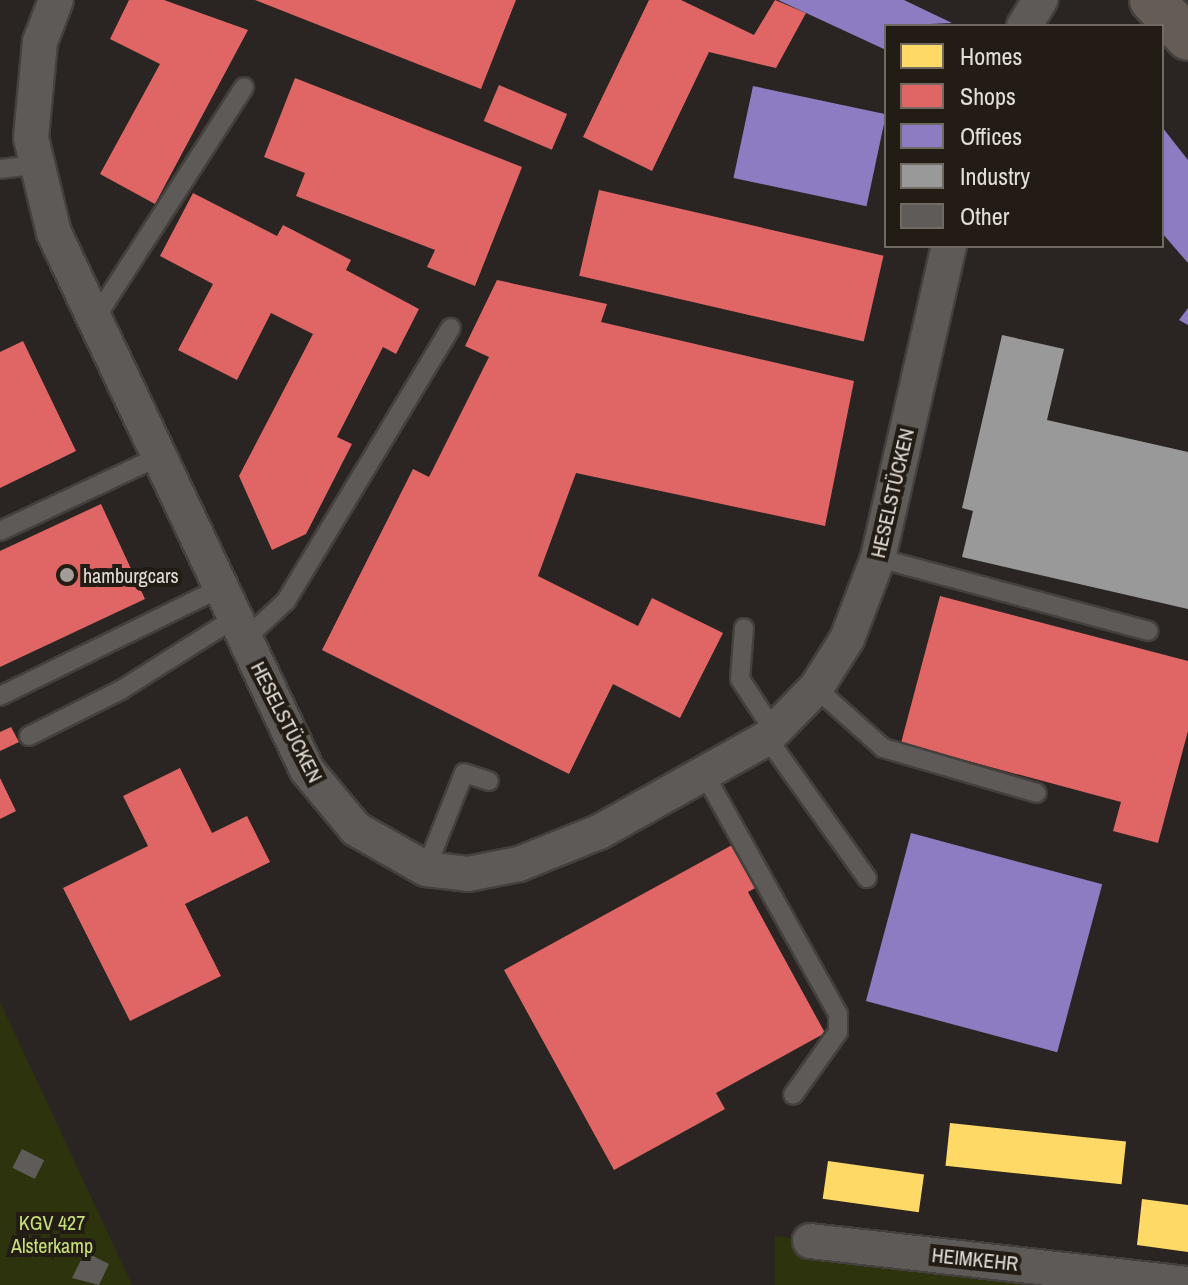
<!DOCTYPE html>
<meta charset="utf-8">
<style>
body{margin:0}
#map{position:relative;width:1188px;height:1285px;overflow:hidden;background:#2a2522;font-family:"Archivo Narrow",sans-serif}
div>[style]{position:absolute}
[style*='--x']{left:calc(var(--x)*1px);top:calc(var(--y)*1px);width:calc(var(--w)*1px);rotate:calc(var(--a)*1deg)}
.green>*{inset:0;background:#2d340d}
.homes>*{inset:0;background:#ffd966;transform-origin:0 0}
.shops>*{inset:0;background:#e06666;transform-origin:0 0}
.offices>*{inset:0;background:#8e7cc3;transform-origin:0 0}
.industry>*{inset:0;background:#999}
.building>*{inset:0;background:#5f5b58;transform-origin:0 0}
.roads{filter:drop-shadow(2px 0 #44403d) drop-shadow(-2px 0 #44403d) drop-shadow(0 2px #44403d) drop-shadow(0 -2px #44403d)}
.lane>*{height:18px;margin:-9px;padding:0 9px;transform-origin:9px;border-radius:9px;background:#5d5a57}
.street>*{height:34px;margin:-17px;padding:0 17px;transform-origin:17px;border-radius:17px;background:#5d5a57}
.secondary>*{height:44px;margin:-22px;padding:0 22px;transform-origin:22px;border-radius:22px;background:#645c55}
.dots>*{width:22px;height:22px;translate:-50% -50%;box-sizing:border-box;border:4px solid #231c14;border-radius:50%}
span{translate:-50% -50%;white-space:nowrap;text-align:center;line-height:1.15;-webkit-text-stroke:8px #231c14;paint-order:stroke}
.street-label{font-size:20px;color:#e4ded9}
.poi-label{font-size:20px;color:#e4ded9}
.left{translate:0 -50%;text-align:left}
.park-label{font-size:20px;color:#c8e079}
.legend{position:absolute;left:884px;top:24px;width:280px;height:224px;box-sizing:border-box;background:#231c14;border:2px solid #706a63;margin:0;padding:10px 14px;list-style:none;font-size:24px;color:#e4ded9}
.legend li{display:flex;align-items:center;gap:16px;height:40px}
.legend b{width:40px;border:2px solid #706a63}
</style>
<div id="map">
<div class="green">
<i style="clip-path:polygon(0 1002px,44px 1096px,132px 1285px,0 1285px)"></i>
<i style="clip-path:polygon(775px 1236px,1188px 1283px,1188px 1285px,775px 1285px)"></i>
</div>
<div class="homes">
<i style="left:950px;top:1123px;width:177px;height:43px;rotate:6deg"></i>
<i style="left:828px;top:1161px;width:97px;height:38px;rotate:8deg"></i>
<i style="clip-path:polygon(1142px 1199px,1188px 1205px,1188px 1252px,1137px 1245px)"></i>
</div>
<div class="shops">
<i style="clip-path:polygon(129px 0,164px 0,248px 30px,155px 204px,100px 174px,160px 64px,110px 39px)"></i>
<i style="clip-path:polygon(255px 0,516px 0,481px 89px)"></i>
<i style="clip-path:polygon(649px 0,681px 0,754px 35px,775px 0,806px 13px,776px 68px,709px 52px,652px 171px,583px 137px)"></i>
<i style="clip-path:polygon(295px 78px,522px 167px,475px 286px,427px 267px,435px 250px,296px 196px,305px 173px,264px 157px)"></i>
<i style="left:499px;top:85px;width:74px;height:39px;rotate:23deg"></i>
<i style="left:599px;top:190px;width:292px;height:88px;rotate:13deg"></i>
<i style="clip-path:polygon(193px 193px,277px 236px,283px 225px,351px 260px,346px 270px,419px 309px,396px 354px,383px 347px,337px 437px,352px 444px,306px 534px,272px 550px,239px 476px,313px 334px,271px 313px,237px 380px,178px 350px,213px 284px,160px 256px)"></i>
<i style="clip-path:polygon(497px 280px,607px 304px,601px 322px,854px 381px,825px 526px,576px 473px,538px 576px,638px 626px,652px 598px,723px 633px,680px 718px,613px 684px,569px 774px,322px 650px,413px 469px,429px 477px,489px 357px,465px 346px)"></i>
<i style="clip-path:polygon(23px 341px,76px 451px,0 488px,0 352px)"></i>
<i style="clip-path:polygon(101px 504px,145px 599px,0 667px,0 551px)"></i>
<i style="clip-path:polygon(940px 596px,1188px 661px,1188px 731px,1158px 843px,1113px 831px,1121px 802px,901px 743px)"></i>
<i style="clip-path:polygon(11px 727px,19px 742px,0 751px,0 732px)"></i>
<i style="clip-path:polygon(180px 768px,212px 833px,247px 816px,270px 862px,185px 904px,221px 976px,130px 1021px,63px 888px,148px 846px,123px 796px)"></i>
<i style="clip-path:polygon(0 778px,16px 811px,0 819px)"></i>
<i style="clip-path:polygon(734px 844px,757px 887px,748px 892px,825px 1033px,716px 1093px,725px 1109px,614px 1170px,504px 970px)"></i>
</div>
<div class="offices">
<i style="clip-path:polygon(778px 0,904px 0,952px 23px,886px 26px,886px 50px)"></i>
<i style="left:753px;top:86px;width:136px;height:94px;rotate:12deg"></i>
<i style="clip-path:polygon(1162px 127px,1188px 160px,1188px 263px,1162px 233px)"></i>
<i style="clip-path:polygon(1188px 308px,1188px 325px,1179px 320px)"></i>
<i style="left:911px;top:833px;width:198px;height:174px;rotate:15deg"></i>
</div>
<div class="industry">
<i style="clip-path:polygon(1002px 335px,1064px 349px,1047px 420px,1188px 452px,1188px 609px,962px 557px,973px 511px,962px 508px)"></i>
</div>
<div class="building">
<i style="left:22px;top:1149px;width:25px;height:21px;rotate:27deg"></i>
<i style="clip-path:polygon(85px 1252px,109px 1264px,99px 1285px,72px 1278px)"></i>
</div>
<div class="roads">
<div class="lane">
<i style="--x:0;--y:169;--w:34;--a:-7"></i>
<i style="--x:94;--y:320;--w:277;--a:-57.2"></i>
<i style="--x:0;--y:531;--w:174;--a:-25.1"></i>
<i style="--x:878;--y:558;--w:280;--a:15.1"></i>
<i style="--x:744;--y:628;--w:51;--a:94.5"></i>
<i style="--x:740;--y:679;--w:62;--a:56.8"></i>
<i style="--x:245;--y:639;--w:56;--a:-42.8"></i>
<i style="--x:286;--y:601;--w:319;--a:-58.9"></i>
<i style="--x:816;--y:688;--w:90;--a:41.8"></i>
<i style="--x:883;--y:748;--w:160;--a:16.3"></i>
<i style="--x:0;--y:696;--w:245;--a:-26.1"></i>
<i style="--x:29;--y:736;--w:103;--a:-26.6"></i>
<i style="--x:121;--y:690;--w:135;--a:-32.3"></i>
<i style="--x:767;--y:738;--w:172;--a:54.5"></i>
<i style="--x:705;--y:775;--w:274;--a:60.9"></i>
<i style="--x:838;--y:1014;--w:18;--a:90"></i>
<i style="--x:838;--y:1032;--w:77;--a:125.5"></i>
<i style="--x:426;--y:869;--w:103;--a:-68.4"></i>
<i style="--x:464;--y:773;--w:26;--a:18"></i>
</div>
<div class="street">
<i style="--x:56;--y:0;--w:45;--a:110.9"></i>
<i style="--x:40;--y:42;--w:96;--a:95.4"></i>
<i style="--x:31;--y:138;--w:98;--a:76.4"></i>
<i style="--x:54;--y:233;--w:594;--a:64.77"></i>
<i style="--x:307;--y:770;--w:77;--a:50.3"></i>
<i style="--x:356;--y:829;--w:81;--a:29.7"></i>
<i style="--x:426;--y:869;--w:42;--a:6.8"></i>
<i style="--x:468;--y:874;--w:52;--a:-11.1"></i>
<i style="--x:519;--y:864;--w:86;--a:-21.8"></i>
<i style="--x:599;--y:832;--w:193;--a:-29.2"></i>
<i style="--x:767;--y:738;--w:70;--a:-45.6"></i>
<i style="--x:816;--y:688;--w:58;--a:-57.7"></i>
<i style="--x:847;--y:639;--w:87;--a:-69.1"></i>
<i style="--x:878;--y:558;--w:320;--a:-77.2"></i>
<i style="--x:1024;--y:26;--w:31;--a:-58"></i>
<i style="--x:810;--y:1241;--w:380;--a:6.5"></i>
</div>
<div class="secondary">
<i style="--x:1152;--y:0;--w:52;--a:46.5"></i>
</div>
</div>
<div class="dots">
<i style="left:67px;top:575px;background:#a39d99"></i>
</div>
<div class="street-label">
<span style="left:892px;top:493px;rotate:-77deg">HESELSTÜCKEN</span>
<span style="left:287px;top:722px;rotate:63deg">HESELSTÜCKEN</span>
<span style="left:975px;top:1259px;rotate:6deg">HEIMKEHR</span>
</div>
<div class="poi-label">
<span class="left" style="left:83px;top:575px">hamburgcars</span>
</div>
<div class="park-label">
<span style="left:52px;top:1234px">KGV 427<br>Alsterkamp</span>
</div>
<ul class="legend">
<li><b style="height:22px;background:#ffd966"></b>Homes</li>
<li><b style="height:22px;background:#e06666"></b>Shops</li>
<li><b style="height:22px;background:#8e7cc3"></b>Offices</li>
<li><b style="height:22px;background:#999"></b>Industry</li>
<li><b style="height:22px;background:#5f5b58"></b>Other</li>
</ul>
</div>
